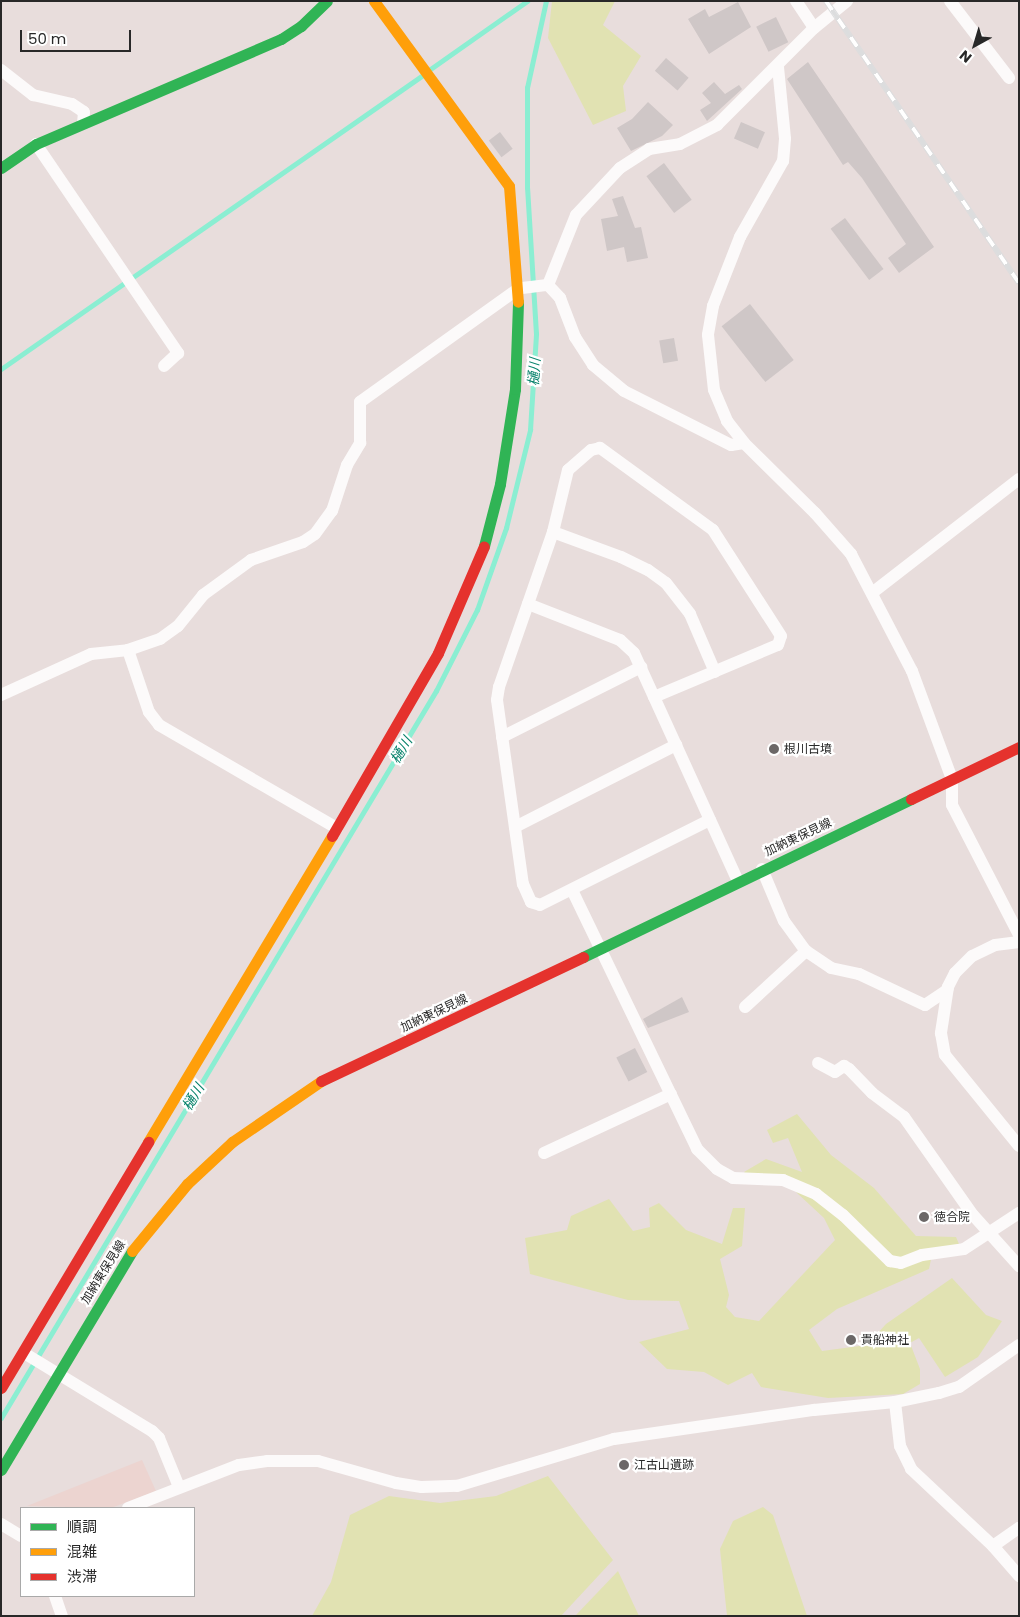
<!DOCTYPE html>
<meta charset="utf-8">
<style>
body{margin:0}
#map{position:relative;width:1020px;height:1617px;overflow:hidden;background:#e8dddc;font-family:Poppins,"Noto Sans JP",sans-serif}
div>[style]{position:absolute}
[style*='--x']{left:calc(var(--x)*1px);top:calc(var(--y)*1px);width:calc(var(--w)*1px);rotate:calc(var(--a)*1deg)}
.education>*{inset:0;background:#ecd4d0}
.green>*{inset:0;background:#e1e2b2}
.stream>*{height:4.5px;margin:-2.25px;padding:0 2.25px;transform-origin:2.25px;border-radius:2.25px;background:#8beed2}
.building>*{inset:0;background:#cfc7c7;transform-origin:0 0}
.street>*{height:12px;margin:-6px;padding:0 6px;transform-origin:6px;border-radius:6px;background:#fcfafa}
.fast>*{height:11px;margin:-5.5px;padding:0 5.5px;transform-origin:5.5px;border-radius:5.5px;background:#30b455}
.slow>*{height:11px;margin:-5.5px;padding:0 5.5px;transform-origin:5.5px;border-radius:5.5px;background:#ff9f0a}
.jam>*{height:11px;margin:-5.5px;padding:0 5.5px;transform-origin:5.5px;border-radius:5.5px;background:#e5322d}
.rail>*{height:5.5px;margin-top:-2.75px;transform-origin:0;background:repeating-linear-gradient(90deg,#fff 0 11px,#dcddde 0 22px);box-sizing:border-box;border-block:1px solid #dcddde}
.dots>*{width:14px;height:14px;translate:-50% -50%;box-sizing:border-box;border:2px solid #fff;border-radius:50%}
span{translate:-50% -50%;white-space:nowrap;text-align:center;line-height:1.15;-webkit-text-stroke:4.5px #fff;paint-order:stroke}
.poi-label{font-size:12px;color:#282828}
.left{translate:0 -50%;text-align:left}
.street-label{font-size:12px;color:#282828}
.water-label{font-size:14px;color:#07826b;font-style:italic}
.frame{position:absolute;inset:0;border:2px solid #282828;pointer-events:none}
.legend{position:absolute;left:20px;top:1507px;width:175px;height:90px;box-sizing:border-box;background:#fff;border:1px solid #a9a9a9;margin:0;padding:6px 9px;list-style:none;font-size:15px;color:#282828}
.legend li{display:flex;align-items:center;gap:10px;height:25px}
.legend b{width:25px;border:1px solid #a9a9a9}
.north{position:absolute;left:950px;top:20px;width:50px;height:50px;-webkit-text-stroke:4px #fff;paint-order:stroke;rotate:219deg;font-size:14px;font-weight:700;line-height:20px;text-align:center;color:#282828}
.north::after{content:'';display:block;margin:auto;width:18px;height:22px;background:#282828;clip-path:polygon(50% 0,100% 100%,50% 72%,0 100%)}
.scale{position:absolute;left:20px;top:30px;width:111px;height:22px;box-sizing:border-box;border:2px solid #282828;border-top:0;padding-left:6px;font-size:15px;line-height:18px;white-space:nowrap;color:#282828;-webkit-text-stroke:4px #fff;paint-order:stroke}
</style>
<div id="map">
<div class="education">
<i style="clip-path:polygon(142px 1460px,156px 1491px,111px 1508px,27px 1506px)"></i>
</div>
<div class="green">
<i style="clip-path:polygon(552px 1px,615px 1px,603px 25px,641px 56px,623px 86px,626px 111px,593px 125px,548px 38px)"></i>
<i style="clip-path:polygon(797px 1114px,831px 1155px,874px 1188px,916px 1236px,956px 1237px,959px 1244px,933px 1250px,929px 1269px,837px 1309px,809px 1330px,822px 1351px,867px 1345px,886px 1324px,952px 1278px,986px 1315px,1002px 1321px,978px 1357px,945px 1377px,919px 1338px,910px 1343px,920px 1369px,920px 1384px,903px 1394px,828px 1398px,761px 1387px,752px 1373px,728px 1385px,704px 1372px,667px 1369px,639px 1342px,689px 1329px,679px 1301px,628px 1300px,530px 1274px,525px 1238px,567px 1230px,571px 1216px,609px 1199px,633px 1231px,650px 1227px,649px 1208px,659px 1203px,686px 1230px,722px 1244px,733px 1208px,745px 1208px,742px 1246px,720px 1259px,729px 1295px,726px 1307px,735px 1317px,759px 1321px,835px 1240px,824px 1218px,797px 1193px,788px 1178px,747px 1176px,744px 1172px,766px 1159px,802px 1172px,788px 1138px,773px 1143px,767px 1130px)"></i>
<i style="clip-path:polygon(548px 1476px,613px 1560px,561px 1616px,312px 1616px,331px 1582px,350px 1515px,389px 1496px,440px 1503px,496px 1496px)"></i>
<i style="clip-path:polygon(763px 1507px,773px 1515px,807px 1616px,727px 1616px,720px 1549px,733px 1521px)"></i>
<i style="clip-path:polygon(618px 1571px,639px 1616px,575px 1616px)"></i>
</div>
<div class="stream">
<i style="--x:429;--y:70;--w:120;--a:-35.1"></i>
<i style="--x:1;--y:369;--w:514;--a:-34.86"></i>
<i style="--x:1;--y:1418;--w:847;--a:-59.11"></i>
<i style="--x:436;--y:691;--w:91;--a:-63.2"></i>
<i style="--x:477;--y:610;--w:87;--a:-70.5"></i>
<i style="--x:506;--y:528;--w:101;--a:-76.2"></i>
<i style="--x:530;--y:430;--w:96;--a:-86.4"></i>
<i style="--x:536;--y:334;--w:146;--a:-93.5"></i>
<i style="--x:527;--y:188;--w:100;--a:-90"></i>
<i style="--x:527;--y:88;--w:89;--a:-77.7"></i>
</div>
<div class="building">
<i style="clip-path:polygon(738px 2px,751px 27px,709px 54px,688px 19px,705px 9px,709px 17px)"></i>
<i style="left:776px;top:17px;width:28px;height:22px;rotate:64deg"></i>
<i style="left:666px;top:58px;width:30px;height:17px;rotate:41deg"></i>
<i style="clip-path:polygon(808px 62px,934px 247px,899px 273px,888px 258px,906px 244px,862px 178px,848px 162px,843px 165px,787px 79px)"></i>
<i style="clip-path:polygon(714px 82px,725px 94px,739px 85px,742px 89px,707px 121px,700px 110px,711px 103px,702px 93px)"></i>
<i style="clip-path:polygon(648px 102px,673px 125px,662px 136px,631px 151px,617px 128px,632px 119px)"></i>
<i style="left:741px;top:122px;width:26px;height:18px;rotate:23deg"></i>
<i style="left:500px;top:132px;width:21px;height:14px;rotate:53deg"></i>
<i style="left:664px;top:163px;width:46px;height:22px;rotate:53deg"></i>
<i style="clip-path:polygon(623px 196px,635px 228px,641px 227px,648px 258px,627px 262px,624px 247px,607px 251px,601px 219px,618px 216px,612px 199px)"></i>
<i style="left:845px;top:218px;width:64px;height:18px;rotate:53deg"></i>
<i style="left:750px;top:304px;width:71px;height:36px;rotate:52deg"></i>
<i style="left:674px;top:338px;width:23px;height:15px;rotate:80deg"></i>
<i style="clip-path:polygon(682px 997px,689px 1012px,648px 1028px,643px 1019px)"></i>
<i style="left:635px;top:1048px;width:27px;height:21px;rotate:63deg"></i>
</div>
<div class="street">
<i style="--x:796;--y:1;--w:32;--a:56"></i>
<i style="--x:950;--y:1;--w:97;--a:52.5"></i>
<i style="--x:778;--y:67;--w:72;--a:84.4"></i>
<i style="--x:785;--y:139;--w:22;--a:95"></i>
<i style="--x:783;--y:161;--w:87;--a:119.5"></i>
<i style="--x:740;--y:237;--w:74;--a:111.4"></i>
<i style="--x:713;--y:306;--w:29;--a:100"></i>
<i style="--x:708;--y:335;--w:55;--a:83.8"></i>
<i style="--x:714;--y:390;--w:34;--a:67"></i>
<i style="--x:727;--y:421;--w:28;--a:52"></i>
<i style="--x:744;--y:443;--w:100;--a:44.6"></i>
<i style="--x:815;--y:513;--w:55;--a:48.7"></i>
<i style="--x:851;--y:554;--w:132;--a:62.5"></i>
<i style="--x:912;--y:671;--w:115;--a:69.7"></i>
<i style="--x:952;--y:779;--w:26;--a:90"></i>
<i style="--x:952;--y:805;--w:146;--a:62.7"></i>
<i style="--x:1;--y:70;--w:41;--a:38"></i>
<i style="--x:33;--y:95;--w:40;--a:13"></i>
<i style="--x:72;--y:104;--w:14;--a:34"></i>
<i style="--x:84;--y:112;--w:12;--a:95"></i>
<i style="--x:36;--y:144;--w:253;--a:55.8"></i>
<i style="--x:178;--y:353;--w:19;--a:137"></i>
<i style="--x:548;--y:285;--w:75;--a:-68.2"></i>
<i style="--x:576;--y:215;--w:64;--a:-46.9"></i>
<i style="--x:620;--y:168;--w:35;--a:-33"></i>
<i style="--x:649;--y:149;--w:31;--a:-9"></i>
<i style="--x:680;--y:144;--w:42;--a:-27.2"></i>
<i style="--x:717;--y:125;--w:137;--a:-45"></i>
<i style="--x:814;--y:28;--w:43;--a:-39.3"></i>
<i style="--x:548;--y:285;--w:18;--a:47"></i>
<i style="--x:560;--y:298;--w:42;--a:69"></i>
<i style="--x:575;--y:337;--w:33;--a:57"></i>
<i style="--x:593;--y:365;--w:40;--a:40"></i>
<i style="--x:624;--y:391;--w:120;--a:26.8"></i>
<i style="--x:731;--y:445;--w:13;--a:-9"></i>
<i style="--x:522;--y:288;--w:26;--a:-7"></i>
<i style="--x:553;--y:532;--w:72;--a:20.2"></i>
<i style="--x:621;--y:557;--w:30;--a:26"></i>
<i style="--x:648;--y:570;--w:22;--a:36"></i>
<i style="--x:666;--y:583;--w:39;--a:52"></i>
<i style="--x:690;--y:614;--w:63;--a:66.7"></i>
<i style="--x:872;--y:593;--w:186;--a:-37.8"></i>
<i style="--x:528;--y:604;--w:99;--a:21.4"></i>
<i style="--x:620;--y:640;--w:19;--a:43"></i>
<i style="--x:634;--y:653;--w:251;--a:65.5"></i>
<i style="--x:128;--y:650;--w:65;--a:71.3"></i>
<i style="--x:149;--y:712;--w:16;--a:52"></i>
<i style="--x:159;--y:725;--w:206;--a:30.1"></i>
<i style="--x:1;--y:695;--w:99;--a:-24.5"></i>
<i style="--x:91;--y:654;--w:37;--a:-6"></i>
<i style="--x:128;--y:650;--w:34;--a:-19"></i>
<i style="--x:160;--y:639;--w:22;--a:-36"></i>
<i style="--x:178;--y:626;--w:40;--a:-51"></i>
<i style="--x:203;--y:595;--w:59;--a:-36.1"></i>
<i style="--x:251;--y:560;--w:55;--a:-19.1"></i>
<i style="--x:303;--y:542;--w:14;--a:-34"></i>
<i style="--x:315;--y:534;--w:29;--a:-54"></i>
<i style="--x:332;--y:511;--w:48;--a:-71.9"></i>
<i style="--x:347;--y:465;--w:26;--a:-59"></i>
<i style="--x:360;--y:443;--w:41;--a:-90"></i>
<i style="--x:360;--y:402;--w:196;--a:-35.6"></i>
<i style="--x:654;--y:697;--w:134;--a:-22.8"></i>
<i style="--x:778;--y:645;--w:9;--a:-72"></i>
<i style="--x:781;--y:636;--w:126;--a:-122.7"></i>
<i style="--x:713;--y:530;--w:140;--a:-144"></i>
<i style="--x:600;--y:448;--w:9;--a:167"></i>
<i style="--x:591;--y:450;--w:30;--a:139"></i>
<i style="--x:568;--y:470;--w:64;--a:103.6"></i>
<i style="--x:553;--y:532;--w:164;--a:109.2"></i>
<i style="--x:499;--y:687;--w:13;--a:99"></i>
<i style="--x:497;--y:700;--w:186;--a:82"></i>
<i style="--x:523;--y:884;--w:20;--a:66"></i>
<i style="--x:531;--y:902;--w:9;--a:18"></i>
<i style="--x:540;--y:905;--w:190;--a:-26.6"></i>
<i style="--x:502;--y:737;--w:156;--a:-26.7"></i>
<i style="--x:515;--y:827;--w:181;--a:-27"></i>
<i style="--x:762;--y:869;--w:56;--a:67.1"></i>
<i style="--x:784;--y:921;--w:37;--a:54"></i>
<i style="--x:806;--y:951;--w:30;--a:34"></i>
<i style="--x:831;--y:968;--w:29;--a:12"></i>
<i style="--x:859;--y:974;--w:73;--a:25.2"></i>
<i style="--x:925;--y:1005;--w:27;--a:-34"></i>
<i style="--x:572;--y:890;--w:288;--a:64.2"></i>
<i style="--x:697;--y:1149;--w:28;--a:45"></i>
<i style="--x:717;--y:1169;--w:18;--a:29"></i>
<i style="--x:733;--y:1178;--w:50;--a:2.3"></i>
<i style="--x:783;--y:1180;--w:36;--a:23"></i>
<i style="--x:816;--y:1194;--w:34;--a:38"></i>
<i style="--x:843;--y:1215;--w:66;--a:44.4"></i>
<i style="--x:890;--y:1261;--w:11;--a:10"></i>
<i style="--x:901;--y:1263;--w:22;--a:-21"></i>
<i style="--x:922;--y:1255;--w:42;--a:-8.1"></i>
<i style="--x:964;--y:1249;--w:66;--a:-33.2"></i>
<i style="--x:1019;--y:942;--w:24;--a:173"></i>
<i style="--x:995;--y:945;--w:25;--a:154"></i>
<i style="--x:972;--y:956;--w:24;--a:135"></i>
<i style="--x:955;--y:973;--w:16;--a:117"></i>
<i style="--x:948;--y:987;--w:47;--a:98.7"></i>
<i style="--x:941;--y:1033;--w:22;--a:80"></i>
<i style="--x:945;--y:1055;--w:117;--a:50.9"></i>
<i style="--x:745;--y:1007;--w:83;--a:-42.6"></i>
<i style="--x:818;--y:1063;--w:19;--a:28"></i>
<i style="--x:835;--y:1072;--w:11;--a:-34"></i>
<i style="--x:844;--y:1066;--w:6;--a:31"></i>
<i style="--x:849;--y:1069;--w:33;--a:46"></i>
<i style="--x:872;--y:1093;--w:40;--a:37"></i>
<i style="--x:904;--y:1117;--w:120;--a:54.9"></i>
<i style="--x:973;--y:1215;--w:69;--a:48"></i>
<i style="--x:544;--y:1153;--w:140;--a:-24.9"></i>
<i style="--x:24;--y:1353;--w:150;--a:31.4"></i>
<i style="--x:152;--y:1431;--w:10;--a:45"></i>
<i style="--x:159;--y:1438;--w:53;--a:67.8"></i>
<i style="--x:895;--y:1402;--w:44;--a:83.5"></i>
<i style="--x:900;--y:1446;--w:25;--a:64"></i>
<i style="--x:911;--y:1469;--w:112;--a:43.2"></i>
<i style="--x:993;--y:1546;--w:40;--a:49"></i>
<i style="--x:128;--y:1508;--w:119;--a:-21.2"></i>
<i style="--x:239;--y:1465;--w:28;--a:-8"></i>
<i style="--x:267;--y:1461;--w:51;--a:0"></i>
<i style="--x:318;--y:1461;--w:81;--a:15.8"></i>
<i style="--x:396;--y:1483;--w:26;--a:9"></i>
<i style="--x:422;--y:1487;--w:35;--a:-2"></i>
<i style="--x:457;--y:1486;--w:164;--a:-16.7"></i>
<i style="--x:614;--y:1439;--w:202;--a:-8.3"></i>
<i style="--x:814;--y:1410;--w:81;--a:-5.6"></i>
<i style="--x:895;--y:1402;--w:45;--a:-11.6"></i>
<i style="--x:939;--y:1393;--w:21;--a:-17"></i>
<i style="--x:959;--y:1387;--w:73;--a:-35"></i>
<i style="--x:1;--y:1524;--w:23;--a:31"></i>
<i style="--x:993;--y:1546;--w:32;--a:-35"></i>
<i style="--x:55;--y:1596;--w:21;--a:71"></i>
</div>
<div class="fast">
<i style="--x:1;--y:168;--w:42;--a:-34.4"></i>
<i style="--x:36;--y:144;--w:267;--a:-23.2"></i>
<i style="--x:281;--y:39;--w:24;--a:-33"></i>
<i style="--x:301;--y:26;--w:36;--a:-44"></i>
<i style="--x:484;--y:546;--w:64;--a:-75.5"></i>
<i style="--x:500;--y:484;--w:96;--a:-81"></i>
<i style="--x:515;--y:389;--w:87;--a:-88"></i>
<i style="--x:583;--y:957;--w:364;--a:-25.7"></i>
<i style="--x:1;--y:1470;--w:255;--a:-59.1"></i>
</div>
<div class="slow">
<i style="--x:374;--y:1;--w:229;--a:53.9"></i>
<i style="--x:509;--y:186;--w:116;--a:85.6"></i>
<i style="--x:148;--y:1142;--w:357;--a:-59"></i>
<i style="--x:132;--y:1251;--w:87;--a:-50.6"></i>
<i style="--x:187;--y:1184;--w:62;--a:-43"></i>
<i style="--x:232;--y:1142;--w:108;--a:-34.4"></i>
</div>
<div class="jam">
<i style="--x:911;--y:799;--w:120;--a:-25.7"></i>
<i style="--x:332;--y:836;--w:211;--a:-59.9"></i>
<i style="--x:438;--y:653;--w:116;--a:-66.7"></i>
<i style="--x:321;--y:1081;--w:290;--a:-25.3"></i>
<i style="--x:1;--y:1388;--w:287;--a:-59.1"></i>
</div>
<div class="rail">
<i style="--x:826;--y:1;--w:342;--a:55.6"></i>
</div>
<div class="dots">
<i style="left:774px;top:749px;background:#6b6767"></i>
<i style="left:924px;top:1217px;background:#6b6767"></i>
<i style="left:851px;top:1340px;background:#6b6767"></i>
<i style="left:624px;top:1465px;background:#6b6767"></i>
</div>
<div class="poi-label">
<span class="left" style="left:784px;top:749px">根川古墳</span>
<span class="left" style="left:934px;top:1217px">徳合院</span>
<span class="left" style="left:861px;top:1340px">貴船神社</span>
<span class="left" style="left:634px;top:1465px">江古山遺跡</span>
</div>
<div class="street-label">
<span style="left:798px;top:837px;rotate:-25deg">加納東保見線</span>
<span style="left:434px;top:1013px;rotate:-25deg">加納東保見線</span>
<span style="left:103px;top:1272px;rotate:-58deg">加納東保見線</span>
</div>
<div class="water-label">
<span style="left:534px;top:372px;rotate:-86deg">樋川</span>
<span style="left:401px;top:750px;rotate:-59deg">樋川</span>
<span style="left:193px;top:1097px;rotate:-59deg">樋川</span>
</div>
<div class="frame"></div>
<ul class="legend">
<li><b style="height:6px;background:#30b455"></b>順調</li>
<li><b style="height:6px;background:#ff9f0a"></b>混雑</li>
<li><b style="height:6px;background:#e5322d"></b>渋滞</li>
</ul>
<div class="north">N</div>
<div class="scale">50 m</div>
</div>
